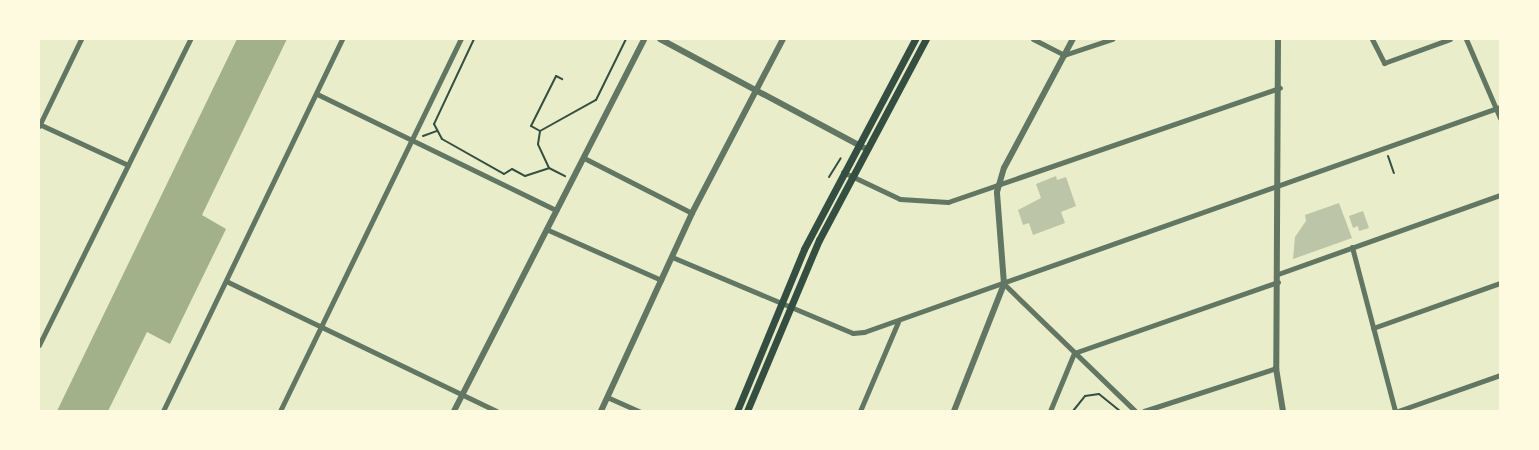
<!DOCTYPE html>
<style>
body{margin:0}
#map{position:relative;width:1539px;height:450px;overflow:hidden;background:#e9edc9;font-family:Overpass,sans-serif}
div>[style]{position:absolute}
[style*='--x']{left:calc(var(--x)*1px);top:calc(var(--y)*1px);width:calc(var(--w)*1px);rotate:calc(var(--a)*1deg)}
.water>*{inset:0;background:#a3b18a}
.building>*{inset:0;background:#bcc5a7}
.path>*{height:2px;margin:-1px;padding:0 1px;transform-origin:1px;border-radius:1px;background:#344e41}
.minor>*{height:5px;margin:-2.5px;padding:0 2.5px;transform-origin:2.5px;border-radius:2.5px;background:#617663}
.tertiary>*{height:6px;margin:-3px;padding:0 3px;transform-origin:3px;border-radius:3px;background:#617663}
.secondary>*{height:7px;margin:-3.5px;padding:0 3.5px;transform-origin:3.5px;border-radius:3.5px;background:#344e41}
span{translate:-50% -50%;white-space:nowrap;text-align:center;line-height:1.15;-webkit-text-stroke:5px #fefae0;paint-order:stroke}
.frame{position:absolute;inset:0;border:40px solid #fefae0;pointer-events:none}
</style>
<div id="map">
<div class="water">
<i style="clip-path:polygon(237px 39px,287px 39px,202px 215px,226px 229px,170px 344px,147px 332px,108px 411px,57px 411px)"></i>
</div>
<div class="building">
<i style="clip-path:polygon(1056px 176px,1057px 180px,1066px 177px,1076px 206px,1061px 212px,1065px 223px,1033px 235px,1029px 223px,1023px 225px,1018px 210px,1041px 198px,1036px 184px)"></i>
<i style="clip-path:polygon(1339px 203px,1352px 238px,1293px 259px,1295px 237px,1306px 221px,1305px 215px)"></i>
<i style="clip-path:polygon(1363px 211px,1369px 228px,1359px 231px,1358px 226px,1353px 228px,1349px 216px)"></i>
</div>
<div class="path">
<i style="--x:474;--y:39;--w:94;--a:115.2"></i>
<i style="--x:434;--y:124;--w:17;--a:62"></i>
<i style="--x:442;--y:139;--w:71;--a:29.4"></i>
<i style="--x:504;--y:174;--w:9;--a:-32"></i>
<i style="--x:512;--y:169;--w:15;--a:28"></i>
<i style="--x:525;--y:176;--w:25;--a:-18"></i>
<i style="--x:549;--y:168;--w:26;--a:-115"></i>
<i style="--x:538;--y:144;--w:13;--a:-81"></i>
<i style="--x:540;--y:131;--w:64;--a:-29"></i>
<i style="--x:596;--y:100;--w:68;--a:-63.8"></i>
<i style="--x:540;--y:131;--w:10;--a:-151"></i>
<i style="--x:531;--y:126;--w:56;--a:-63.4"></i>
<i style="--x:556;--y:76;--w:7;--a:27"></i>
<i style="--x:423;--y:136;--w:15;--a:-20"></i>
<i style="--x:1388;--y:156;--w:18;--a:71"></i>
<i style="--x:549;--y:168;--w:18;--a:27"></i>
<i style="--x:829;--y:177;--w:22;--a:-58"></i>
<i style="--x:1073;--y:411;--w:19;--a:-51"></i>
<i style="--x:1085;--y:396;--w:14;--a:-8"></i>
<i style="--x:1099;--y:394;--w:27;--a:39"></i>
</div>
<div class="minor">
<i style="--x:1033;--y:39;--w:35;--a:27"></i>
<i style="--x:1064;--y:55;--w:51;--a:-18.4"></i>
<i style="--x:1372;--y:39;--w:27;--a:63"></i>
<i style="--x:1384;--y:63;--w:70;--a:-20"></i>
<i style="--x:1466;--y:39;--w:86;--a:66.7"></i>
<i style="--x:317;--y:94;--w:266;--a:25.9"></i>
<i style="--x:39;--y:124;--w:98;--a:24.7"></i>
<i style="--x:39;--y:126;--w:97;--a:-64.2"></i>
<i style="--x:584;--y:158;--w:121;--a:27"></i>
<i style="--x:843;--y:172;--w:63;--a:25.3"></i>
<i style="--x:900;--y:199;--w:48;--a:3.6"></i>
<i style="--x:948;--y:202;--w:351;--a:-19"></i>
<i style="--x:546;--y:229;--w:126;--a:23.9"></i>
<i style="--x:1352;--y:247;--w:170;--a:75.3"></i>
<i style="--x:672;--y:257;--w:196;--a:22.8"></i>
<i style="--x:853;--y:333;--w:11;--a:-5"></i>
<i style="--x:864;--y:332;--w:675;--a:-19.48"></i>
<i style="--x:1278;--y:274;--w:236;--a:-19.6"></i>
<i style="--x:226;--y:281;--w:300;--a:25.7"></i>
<i style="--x:1004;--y:284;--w:182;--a:44.1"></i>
<i style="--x:1373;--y:328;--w:135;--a:-19.5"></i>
<i style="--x:39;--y:345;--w:341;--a:-63.7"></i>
<i style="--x:607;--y:397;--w:35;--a:24"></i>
<i style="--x:163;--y:411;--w:413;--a:-64.3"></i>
<i style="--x:280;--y:411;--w:414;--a:-64.1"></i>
<i style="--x:860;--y:411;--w:97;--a:-66.9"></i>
<i style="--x:1050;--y:411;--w:63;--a:-67.5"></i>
<i style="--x:1074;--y:353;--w:216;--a:-19.2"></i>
<i style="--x:1144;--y:411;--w:139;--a:-18"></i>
<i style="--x:1398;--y:411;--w:108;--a:-19.4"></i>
</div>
<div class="tertiary">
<i style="--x:660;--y:39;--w:234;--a:28.1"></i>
<i style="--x:1278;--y:39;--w:329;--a:90.3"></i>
<i style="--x:1276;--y:368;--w:44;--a:80.8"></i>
<i style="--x:454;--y:411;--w:418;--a:-62.9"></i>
<i style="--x:601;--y:411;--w:218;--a:-65.3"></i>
<i style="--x:692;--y:213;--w:196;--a:-62.4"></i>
<i style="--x:954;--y:411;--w:136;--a:-68.5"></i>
<i style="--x:1004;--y:284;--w:92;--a:-94.4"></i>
<i style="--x:997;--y:192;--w:25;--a:-74"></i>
<i style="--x:1004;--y:168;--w:146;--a:-61.9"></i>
</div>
<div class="secondary">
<i style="--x:737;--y:411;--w:175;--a:-67.5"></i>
<i style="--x:804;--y:249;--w:238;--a:-62.1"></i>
<i style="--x:747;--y:411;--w:186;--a:-67.2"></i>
<i style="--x:819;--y:240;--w:228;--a:-62"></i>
</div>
<div class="frame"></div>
</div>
